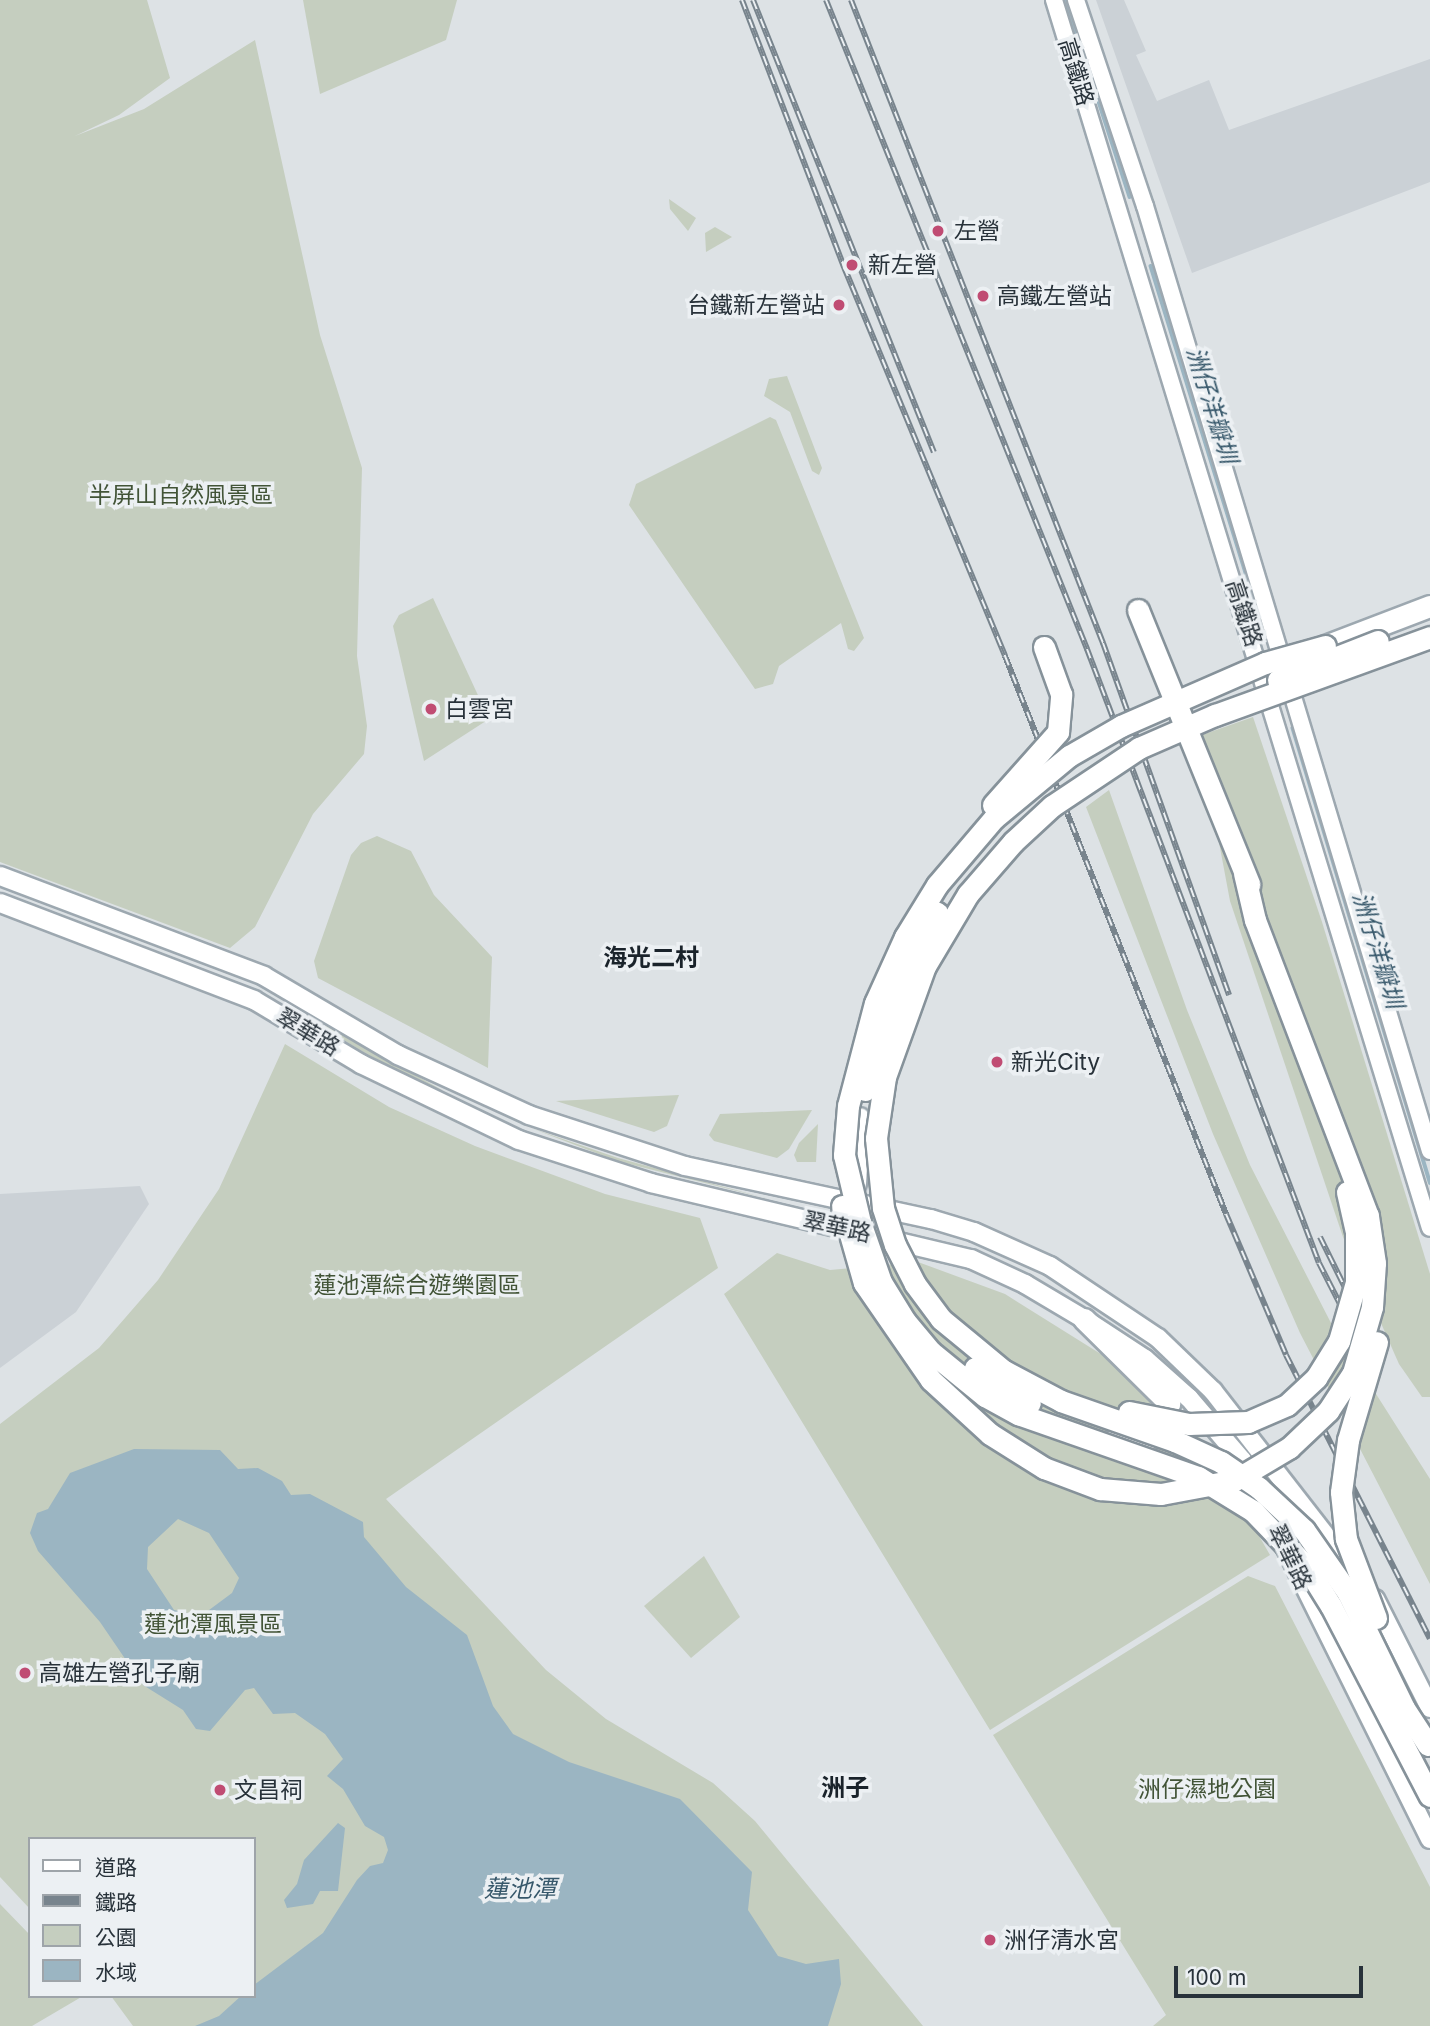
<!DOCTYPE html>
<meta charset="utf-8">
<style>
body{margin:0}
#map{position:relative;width:1430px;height:2026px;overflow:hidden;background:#dde2e5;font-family:Inter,"Noto Sans TC",sans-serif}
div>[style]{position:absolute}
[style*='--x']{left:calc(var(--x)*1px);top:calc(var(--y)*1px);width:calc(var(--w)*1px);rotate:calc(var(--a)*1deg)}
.built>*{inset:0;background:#cbd1d6}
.green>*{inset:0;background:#c5cebf}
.water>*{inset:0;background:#9bb5c2}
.stream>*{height:3.5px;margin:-1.75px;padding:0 1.75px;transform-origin:1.75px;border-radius:1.75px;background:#9bb5c2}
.roads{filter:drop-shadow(2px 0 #9da8b0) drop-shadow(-2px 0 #9da8b0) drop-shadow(0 2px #9da8b0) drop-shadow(0 -2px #9da8b0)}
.secondary>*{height:16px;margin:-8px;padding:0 8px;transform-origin:8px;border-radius:8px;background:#fff}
.primary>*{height:18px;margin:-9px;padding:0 9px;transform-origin:9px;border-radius:9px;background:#fff}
.highway>*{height:21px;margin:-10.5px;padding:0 10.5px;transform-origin:10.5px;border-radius:10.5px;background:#fff}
.rail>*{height:6px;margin-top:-3px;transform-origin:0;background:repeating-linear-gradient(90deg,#ecf0f3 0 10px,#78848d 0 20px);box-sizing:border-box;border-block:2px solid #78848d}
.bridges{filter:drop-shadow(2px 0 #86929a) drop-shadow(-2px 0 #86929a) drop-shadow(0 2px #86929a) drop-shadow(0 -2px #86929a)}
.highway-bridge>*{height:21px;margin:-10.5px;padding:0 10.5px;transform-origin:10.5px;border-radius:10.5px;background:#fff}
.dots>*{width:19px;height:19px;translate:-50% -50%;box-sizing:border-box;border:4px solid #ecf0f3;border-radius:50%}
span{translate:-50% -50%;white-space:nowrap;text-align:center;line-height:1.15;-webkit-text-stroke:7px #ecf0f3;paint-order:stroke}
.street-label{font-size:23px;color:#28323a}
.poi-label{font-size:23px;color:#28323a}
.left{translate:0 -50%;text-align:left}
.right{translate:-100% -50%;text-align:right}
.park-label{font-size:23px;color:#425437}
.water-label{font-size:24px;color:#36576a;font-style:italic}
.neighbourhood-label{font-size:24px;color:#1a232b;font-weight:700}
.legend{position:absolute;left:28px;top:1837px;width:228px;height:161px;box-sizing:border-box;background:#ecf0f3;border:2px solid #9ea4a9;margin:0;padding:9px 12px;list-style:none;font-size:21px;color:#28323a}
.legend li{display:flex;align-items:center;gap:14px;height:35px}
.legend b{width:35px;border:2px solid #9ea4a9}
.scale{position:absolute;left:1174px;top:1966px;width:189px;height:32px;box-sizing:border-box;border:4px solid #28323a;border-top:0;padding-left:9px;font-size:21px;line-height:24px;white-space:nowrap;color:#28323a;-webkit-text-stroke:5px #ecf0f3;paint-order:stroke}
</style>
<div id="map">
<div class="built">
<i style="clip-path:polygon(1096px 0,1124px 0,1146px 51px,1136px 55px,1157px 101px,1209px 80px,1229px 130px,1430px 59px,1430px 182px,1192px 273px)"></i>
<i style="clip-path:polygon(140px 1186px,149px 1204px,76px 1312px,0 1368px,0 1194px)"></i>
</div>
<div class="green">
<i style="clip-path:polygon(0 0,147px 0,170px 78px,119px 115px,75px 136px,144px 109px,255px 40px,320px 335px,362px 468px,357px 656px,367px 726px,364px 754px,313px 814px,255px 927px,230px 948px,0 862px)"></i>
<i style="clip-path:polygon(303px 0,457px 0,446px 40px,320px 94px)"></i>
<i style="clip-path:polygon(669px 199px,696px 218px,688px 231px,670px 209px)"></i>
<i style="clip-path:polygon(715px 227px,732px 237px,706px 252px,705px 233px)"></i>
<i style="clip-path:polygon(787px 376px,822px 468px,819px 475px,812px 471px,790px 412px,764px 396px,769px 379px)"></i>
<i style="clip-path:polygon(770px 417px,776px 420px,864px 638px,854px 651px,848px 649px,841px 623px,779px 666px,773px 684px,755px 689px,629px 505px,636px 484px)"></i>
<i style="clip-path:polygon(433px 598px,489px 719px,424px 761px,393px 626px,399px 615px)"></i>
<i style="clip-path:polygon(1253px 717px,1322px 922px,1430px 1274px,1430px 1397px,1422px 1397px,1399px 1364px,1343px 1237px,1230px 901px,1199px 736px)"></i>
<i style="clip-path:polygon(1109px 790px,1187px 1010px,1250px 1165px,1331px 1323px,1430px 1479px,1430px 1584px,1300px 1333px,1213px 1134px,1086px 807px)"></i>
<i style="clip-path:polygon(377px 836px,411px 851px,434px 895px,492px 957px,488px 1068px,318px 978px,314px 961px,351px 855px,361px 843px)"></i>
<i style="clip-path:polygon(326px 1025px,442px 1090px,441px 1093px,365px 1053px,324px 1028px)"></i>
<i style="clip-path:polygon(285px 1044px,389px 1107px,475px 1146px,605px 1194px,700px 1218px,718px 1268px,386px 1499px,546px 1670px,606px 1719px,713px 1783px,755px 1821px,923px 2026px,133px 2026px,111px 1996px,254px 1996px,254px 1839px,30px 1839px,30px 1909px,0 1877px,0 1424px,99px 1348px,158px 1280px,219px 1189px)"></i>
<i style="clip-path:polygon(679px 1095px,667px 1126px,654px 1132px,556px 1101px)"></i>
<i style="clip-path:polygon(812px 1110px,789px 1149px,777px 1158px,714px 1141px,709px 1135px,720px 1114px)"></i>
<i style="clip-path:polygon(818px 1124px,816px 1162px,797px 1162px,794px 1155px,799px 1143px)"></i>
<i style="clip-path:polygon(531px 1128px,618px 1158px,769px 1199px,617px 1161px)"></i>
<i style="clip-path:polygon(777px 1253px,830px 1270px,918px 1262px,1005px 1294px,1104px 1356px,1182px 1415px,1211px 1452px,1270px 1555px,990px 1730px,724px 1294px)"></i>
<i style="clip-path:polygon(704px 1556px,740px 1617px,691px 1658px,644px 1606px)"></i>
<i style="clip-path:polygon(1248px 1576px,1275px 1586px,1430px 1887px,1430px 2026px,1153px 2026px,1166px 2015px,993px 1735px)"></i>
<i style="clip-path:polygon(0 1904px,30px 1935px,30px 1996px,83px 1996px,32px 2026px,0 2026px)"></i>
</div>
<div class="water">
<i style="clip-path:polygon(evenodd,134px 1449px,220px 1450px,238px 1469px,258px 1468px,282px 1481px,291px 1495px,310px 1494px,363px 1522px,364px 1537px,406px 1587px,467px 1635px,493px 1706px,513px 1734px,569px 1762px,680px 1799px,752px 1872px,748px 1910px,778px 1956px,806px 1964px,839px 1959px,841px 1984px,828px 2026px,195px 2026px,219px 2016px,241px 1996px,254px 1996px,254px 1985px,323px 1933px,357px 1880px,370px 1866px,383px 1863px,388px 1850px,384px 1837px,365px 1826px,343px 1789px,327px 1776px,343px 1759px,325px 1734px,295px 1713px,273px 1714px,254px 1688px,245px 1690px,210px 1731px,196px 1729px,183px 1710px,143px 1685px,100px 1622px,38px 1551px,30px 1533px,37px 1513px,48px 1509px,70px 1473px,134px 1449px,178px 1519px,209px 1533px,239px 1578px,232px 1593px,201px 1616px,174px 1610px,147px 1569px,148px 1547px,178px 1519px)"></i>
<i style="clip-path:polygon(338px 1823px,345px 1828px,338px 1891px,320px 1891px,313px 1904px,287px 1908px,284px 1900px,297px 1884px,304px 1860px)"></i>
</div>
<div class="stream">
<i style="--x:1066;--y:0;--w:207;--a:72"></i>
<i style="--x:1151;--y:266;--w:386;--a:72.8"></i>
<i style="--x:1293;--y:728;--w:475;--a:73.2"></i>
</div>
<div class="roads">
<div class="secondary">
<i style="--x:1054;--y:0;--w:1284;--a:72.98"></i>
<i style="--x:1076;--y:0;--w:217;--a:71.5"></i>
<i style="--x:1145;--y:206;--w:987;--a:73.22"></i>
</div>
<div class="primary">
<i style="--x:0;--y:876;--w:282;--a:20.7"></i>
<i style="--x:264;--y:976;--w:156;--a:30.5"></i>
<i style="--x:398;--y:1055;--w:144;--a:24.6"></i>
<i style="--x:529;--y:1115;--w:164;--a:18.1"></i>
<i style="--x:685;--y:1166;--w:252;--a:12.2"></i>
<i style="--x:931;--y:1219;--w:45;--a:16.8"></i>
<i style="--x:974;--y:1232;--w:83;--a:24.1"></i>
<i style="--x:1050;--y:1266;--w:130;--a:33.7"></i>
<i style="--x:1158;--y:1338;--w:76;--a:43.9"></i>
<i style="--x:1213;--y:1391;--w:228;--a:52.1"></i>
<i style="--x:0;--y:903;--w:272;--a:20.9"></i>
<i style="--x:254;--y:1000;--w:125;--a:30.9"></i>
<i style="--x:361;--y:1064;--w:175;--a:25.7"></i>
<i style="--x:519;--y:1140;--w:139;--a:18"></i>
<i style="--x:651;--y:1183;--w:329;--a:13.4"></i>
<i style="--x:971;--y:1259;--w:60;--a:24.8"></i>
<i style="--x:1025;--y:1284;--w:69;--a:30.7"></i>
<i style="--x:1084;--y:1319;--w:73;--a:33.3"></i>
<i style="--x:1145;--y:1359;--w:59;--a:41.6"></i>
<i style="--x:1189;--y:1398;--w:82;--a:49.5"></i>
<i style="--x:1242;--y:1460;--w:423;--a:63.6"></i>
<i style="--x:1375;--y:1599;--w:122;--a:63.2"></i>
</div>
<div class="highway">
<i style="--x:1325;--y:646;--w:112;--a:-20.9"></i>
<i style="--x:855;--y:1183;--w:65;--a:-86.5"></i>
<i style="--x:1084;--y:1319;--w:120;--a:44.7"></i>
<i style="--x:1169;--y:1403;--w:35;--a:110"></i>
<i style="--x:1157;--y:1436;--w:15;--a:164"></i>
<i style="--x:1143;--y:1440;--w:26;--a:-169"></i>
</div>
</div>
<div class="rail">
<i style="--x:742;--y:0;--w:286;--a:69.1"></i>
<i style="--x:844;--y:267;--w:421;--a:67.5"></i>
<i style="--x:1005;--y:656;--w:600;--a:68.39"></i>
<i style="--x:1226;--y:1214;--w:153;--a:66.9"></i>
<i style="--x:1286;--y:1355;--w:318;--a:63.1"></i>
<i style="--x:753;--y:0;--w:487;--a:68.2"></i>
<i style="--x:826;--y:0;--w:700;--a:68.09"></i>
<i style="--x:1087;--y:649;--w:656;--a:69.3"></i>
<i style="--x:1319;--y:1263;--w:94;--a:62.9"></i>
<i style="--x:851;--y:0;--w:691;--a:68.6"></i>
<i style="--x:1103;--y:643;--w:374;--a:70.3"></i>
<i style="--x:1320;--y:1237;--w:115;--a:63.7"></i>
</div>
<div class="bridges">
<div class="highway-bridge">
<i style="--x:1138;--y:610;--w:296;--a:67.9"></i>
<i style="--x:1325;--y:646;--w:62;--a:164.2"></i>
<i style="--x:1265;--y:663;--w:157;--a:156.4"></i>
<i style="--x:1121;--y:726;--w:60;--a:150"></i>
<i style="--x:1069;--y:756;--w:97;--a:140.4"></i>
<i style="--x:994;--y:818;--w:88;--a:130.4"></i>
<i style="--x:937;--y:885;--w:61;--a:121.6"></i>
<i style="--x:905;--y:937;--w:72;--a:114.4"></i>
<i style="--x:875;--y:1003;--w:106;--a:104.7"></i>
<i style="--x:848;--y:1106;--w:49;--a:94.7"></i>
<i style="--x:844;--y:1155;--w:69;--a:76.6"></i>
<i style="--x:860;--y:1222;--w:64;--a:70.7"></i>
<i style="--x:881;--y:1282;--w:46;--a:58.4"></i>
<i style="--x:905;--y:1321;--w:40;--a:50"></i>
<i style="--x:931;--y:1352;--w:70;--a:39.2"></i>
<i style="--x:985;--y:1396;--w:38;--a:29"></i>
<i style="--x:1018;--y:1414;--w:191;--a:19.3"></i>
<i style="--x:1198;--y:1477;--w:65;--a:31.7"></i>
<i style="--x:1253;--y:1511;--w:76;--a:46.1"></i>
<i style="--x:1306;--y:1566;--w:47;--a:58"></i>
<i style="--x:1331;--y:1606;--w:214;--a:62.5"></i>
<i style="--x:1278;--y:680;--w:107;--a:-21.3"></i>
<i style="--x:993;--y:805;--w:98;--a:-48.3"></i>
<i style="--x:1058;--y:732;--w:38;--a:-85"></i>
<i style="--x:1061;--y:694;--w:50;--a:-109.9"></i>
<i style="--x:865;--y:1090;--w:93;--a:-73.1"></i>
<i style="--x:892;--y:1001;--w:99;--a:-62.9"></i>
<i style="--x:842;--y:1206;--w:80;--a:74.1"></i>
<i style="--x:864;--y:1283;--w:118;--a:55.4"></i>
<i style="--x:931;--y:1380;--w:80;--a:42.5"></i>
<i style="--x:990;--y:1434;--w:64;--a:32.2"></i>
<i style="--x:1044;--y:1468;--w:60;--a:20.6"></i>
<i style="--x:1100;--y:1489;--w:61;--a:4.7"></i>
<i style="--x:1161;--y:1494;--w:75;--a:-10.7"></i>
<i style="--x:1235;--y:1480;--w:63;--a:-30.7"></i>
<i style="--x:1289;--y:1448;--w:54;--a:-43.5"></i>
<i style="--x:1328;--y:1411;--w:45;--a:-56.7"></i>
<i style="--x:1353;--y:1373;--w:69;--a:-73.9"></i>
<i style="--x:1372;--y:1307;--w:44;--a:-86.1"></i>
<i style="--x:1375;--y:1263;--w:48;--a:-98.5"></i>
<i style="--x:1368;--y:1216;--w:317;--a:-110.9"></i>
<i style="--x:1255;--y:920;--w:48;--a:-103.2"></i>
<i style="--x:975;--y:1368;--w:65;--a:32.5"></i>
<i style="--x:1129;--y:1412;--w:61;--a:11.3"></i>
<i style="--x:1189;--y:1424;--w:59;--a:-1.9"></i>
<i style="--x:1248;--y:1422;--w:43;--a:-23.6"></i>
<i style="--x:1287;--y:1405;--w:40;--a:-43"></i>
<i style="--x:1316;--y:1378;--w:44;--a:-58.1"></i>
<i style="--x:1339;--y:1341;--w:61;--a:-73.9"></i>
<i style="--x:1356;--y:1282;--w:50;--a:-90"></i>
<i style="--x:1356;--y:1232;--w:41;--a:-102.7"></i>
<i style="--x:1376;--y:1618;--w:85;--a:-110.8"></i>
<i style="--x:1346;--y:1539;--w:47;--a:-96.1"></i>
<i style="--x:1341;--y:1492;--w:52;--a:-82.3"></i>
<i style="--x:1348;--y:1440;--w:102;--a:-73.5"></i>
<i style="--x:1428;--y:1745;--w:44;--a:-123"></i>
<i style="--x:1404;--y:1708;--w:128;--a:-116"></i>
<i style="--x:1348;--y:1593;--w:77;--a:-124.9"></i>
<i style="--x:1304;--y:1530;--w:62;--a:-137"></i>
<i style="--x:1259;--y:1488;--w:46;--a:-145.6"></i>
<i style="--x:1221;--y:1462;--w:51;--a:-155.5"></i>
<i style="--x:1175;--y:1441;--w:121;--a:-160.7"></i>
<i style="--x:1061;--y:1401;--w:64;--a:-152.2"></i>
<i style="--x:1004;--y:1371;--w:82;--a:-140.5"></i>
<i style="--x:941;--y:1319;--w:44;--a:-126.6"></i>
<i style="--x:915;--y:1284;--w:44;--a:-117.1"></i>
<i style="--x:895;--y:1245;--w:39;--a:-108"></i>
<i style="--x:883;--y:1208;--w:70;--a:-95.7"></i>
<i style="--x:876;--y:1138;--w:62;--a:-81.6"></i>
<i style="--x:885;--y:1077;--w:118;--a:-70.2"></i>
<i style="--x:925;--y:966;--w:84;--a:-59.2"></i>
<i style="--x:968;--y:894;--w:69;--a:-49.1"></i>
<i style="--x:1013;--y:842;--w:53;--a:-42.7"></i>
<i style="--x:1052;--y:806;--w:105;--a:-33.7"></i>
<i style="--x:1139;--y:748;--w:83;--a:-23.5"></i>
<i style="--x:1215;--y:715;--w:229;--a:-19.9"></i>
</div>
</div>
<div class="dots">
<i style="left:938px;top:231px;background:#c04c73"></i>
<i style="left:852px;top:265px;background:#c04c73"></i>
<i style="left:983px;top:296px;background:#c04c73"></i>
<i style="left:839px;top:305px;background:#c04c73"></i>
<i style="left:431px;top:709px;background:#c04c73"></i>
<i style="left:997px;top:1062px;background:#c04c73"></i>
<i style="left:25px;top:1673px;background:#c04c73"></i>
<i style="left:220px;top:1790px;background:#c04c73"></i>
<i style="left:990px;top:1940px;background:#c04c73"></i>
</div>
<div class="street-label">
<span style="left:1076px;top:72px;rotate:73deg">高鐵路</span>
<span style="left:1244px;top:613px;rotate:72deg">高鐵路</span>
<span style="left:308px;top:1032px;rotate:31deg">翠華路</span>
<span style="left:837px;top:1227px;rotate:12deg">翠華路</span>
<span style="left:1290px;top:1557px;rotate:64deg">翠華路</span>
</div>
<div class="poi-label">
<span class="left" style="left:954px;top:231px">左營</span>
<span class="left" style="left:868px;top:265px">新左營</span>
<span class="left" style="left:997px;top:296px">高鐵左營站</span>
<span class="right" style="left:825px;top:305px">台鐵新左營站</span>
<span class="left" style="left:445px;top:709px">白雲宮</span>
<span class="left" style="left:1011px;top:1062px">新光City</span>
<span class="left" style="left:39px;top:1673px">高雄左營孔子廟</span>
<span class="left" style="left:234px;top:1790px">文昌祠</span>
<span class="left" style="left:1004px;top:1940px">洲仔清水宮</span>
</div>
<div class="park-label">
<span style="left:181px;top:495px">半屏山自然風景區</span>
<span style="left:417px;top:1285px">蓮池潭綜合遊樂園區</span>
<span style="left:213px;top:1624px">蓮池潭風景區</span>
<span style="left:1207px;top:1789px">洲仔濕地公園</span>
</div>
<div class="water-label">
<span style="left:1212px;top:405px;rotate:73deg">洲仔洋瓣圳</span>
<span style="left:1378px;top:950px;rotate:73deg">洲仔洋瓣圳</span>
<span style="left:520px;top:1889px">蓮池潭</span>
</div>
<div class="neighbourhood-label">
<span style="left:651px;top:958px">海光二村</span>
<span style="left:845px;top:1788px">洲子</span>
</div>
<ul class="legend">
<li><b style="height:9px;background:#fff"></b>道路</li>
<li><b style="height:9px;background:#78848d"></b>鐵路</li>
<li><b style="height:19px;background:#c5cebf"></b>公園</li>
<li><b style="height:19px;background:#9bb5c2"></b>水域</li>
</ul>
<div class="scale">100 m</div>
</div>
